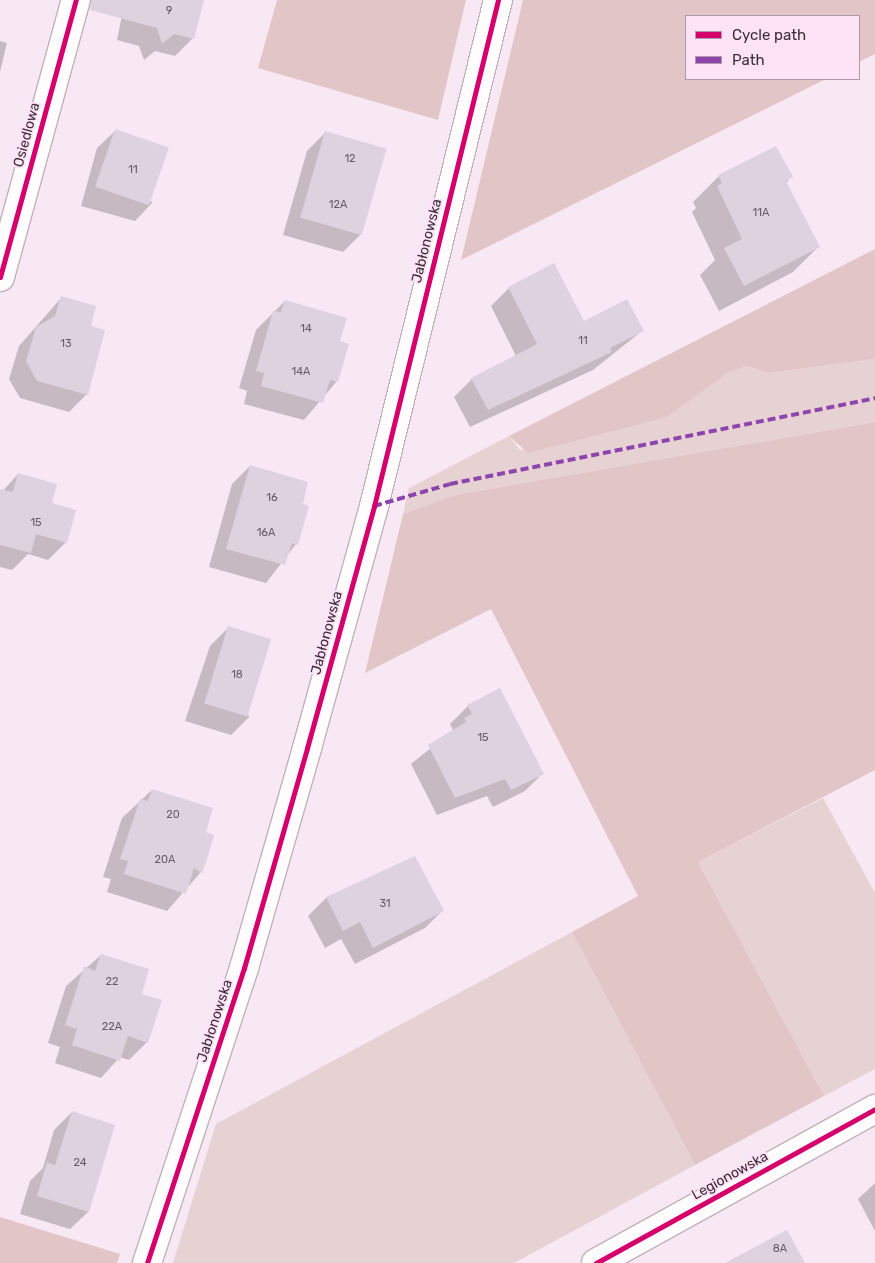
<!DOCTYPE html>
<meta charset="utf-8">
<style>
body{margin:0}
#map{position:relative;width:875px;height:1263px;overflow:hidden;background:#f8e8f3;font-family:Rubik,sans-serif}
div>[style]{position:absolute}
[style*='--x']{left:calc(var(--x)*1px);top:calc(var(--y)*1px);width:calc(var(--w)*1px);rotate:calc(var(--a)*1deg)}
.green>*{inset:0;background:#e6d1d3}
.forest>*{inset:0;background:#e2c6c7}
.shadow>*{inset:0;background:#0003}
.building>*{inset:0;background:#ddd2de;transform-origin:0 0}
.roads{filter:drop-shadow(1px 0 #bfb2bb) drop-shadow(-1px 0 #bfb2bb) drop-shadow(0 1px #bfb2bb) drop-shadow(0 -1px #bfb2bb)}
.street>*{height:28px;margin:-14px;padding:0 14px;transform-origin:14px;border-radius:14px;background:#fefcfd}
.quiet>*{height:4px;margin-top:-2px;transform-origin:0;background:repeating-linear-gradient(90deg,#8e44ad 0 8px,transparent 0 12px)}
.cycleway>*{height:5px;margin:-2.5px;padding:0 2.5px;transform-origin:2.5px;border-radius:2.5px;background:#d6006c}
span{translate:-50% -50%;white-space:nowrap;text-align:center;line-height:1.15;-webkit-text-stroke:4px #fee2f6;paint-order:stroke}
.number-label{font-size:11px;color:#665a64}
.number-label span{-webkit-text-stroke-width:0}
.street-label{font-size:14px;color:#3a2d37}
.legend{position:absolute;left:685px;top:15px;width:175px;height:65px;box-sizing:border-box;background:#fee2f6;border:1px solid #b09aaa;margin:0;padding:6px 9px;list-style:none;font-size:15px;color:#3a2d37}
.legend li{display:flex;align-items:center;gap:10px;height:25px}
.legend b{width:25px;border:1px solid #b09aaa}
</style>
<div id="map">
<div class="green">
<i style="clip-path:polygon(875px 359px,875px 422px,455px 495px,403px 514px,409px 488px,509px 436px,520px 450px,700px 391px,727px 373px,747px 366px,768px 373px)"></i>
<i style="clip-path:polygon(823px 798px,875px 893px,875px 1069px,824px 1096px,698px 862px)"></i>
<i style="clip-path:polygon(572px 932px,695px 1165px,514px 1263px,173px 1263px,216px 1124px)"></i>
</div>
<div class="forest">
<i style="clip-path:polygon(277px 0,466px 0,438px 120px,258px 68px)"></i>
<i style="clip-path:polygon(523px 0,875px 0,875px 54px,859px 62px,859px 16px,686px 16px,686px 79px,826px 79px,461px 260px)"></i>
<i style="clip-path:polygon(875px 249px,875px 359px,768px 373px,747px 366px,727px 373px,667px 417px,528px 453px,509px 436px)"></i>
<i style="clip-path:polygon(875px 422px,875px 770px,698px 862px,824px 1096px,695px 1165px,572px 932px,638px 896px,491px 609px,365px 673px,403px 514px,455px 495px)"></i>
<i style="clip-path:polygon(0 1217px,120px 1254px,117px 1263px,0 1263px)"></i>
</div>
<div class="shadow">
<i style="clip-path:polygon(125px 0,203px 0,193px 38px,175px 56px,155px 51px,144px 60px,139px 46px,117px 40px)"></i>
<i style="clip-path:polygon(0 41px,7px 43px,0 72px)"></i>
<i style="clip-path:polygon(115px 131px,152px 203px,135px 221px,81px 206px,97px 148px)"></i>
<i style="clip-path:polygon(325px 133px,385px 150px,361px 234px,343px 252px,283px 235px,307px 151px)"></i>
<i style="clip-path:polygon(719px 176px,791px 177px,786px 183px,819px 246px,793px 272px,719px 311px,700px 275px,715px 260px,692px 212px,696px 208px,693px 202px)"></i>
<i style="clip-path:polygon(509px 288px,583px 322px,642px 331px,593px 370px,470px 427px,454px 397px,472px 379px,516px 356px,491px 306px)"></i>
<i style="clip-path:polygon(62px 297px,89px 326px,87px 394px,69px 412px,20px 398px,9px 379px,19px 346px)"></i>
<i style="clip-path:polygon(285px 301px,339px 342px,337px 381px,304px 420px,244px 404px,247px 391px,239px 388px,256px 330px)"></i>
<i style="clip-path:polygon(250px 466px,301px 505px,296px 544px,266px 583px,209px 567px,232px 484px)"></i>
<i style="clip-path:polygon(18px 474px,50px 504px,66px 542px,48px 560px,28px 554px,12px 570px,0 567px,0 494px)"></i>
<i style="clip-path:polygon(228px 628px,249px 717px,231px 735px,185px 721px,210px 646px)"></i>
<i style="clip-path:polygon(499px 689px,543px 773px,525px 791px,493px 807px,487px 796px,437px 815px,411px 764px,453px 730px,450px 724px,468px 706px)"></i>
<i style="clip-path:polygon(152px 790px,204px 833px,201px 872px,167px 911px,107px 892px,111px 879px,103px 877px,122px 818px)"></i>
<i style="clip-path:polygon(415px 858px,443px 910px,425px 928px,355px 964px,341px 939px,325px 948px,308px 916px,326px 898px)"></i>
<i style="clip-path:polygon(101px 955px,140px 995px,147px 1042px,129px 1060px,120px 1057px,101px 1078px,55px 1063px,60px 1047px,48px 1043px,66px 986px)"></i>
<i style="clip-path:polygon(72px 1112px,88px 1212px,70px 1229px,20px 1214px,30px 1181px,43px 1168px,54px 1130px)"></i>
<i style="clip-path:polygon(875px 1183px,875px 1231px,858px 1199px)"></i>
</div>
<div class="building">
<i style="clip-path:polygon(91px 0,204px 0,194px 39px,174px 34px,162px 44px,157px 28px,90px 10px)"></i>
<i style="left:115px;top:129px;width:57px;height:61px;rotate:19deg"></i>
<i style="left:325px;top:131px;width:64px;height:90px;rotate:16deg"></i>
<i style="clip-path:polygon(776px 146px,793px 177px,786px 181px,820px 247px,744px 286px,724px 248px,742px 239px,717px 186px,722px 183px,718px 175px)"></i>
<i style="clip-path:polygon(554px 263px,584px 321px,627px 299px,644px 331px,610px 348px,612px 352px,488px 410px,471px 378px,537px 344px,508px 287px)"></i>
<i style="clip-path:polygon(61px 296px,96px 306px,91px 326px,105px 330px,88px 395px,37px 381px,26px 361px,36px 327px,55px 316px)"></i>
<i style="clip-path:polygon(285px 300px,347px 318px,340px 341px,349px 344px,338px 382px,330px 380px,323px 403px,261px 386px,264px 373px,256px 371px,273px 311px,281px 312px)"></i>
<i style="clip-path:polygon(250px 465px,308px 482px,303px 504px,309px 506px,298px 545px,292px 543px,285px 565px,226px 549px)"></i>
<i style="clip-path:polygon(18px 473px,57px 484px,52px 503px,76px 510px,67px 543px,36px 534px,31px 553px,0 545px,0 489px,13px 492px)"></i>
<i style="left:228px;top:626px;width:45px;height:81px;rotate:17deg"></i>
<i style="clip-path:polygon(500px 688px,544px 774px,511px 790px,505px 779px,455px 798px,428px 745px,466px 722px,464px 718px,472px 714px,467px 705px)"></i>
<i style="clip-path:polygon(152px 789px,213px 808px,206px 832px,214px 835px,209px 853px,202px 873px,194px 868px,186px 894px,124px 874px,128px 861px,120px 859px,140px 799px,148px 801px)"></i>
<i style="clip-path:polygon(415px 856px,444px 911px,373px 948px,360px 922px,343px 931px,326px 897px)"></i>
<i style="clip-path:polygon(101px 954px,149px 969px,142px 994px,162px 1000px,148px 1043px,128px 1036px,120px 1061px,72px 1045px,77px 1029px,65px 1025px,84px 966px,95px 971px)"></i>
<i style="clip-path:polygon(72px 1111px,115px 1125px,89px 1212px,37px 1196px,47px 1162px,55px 1165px)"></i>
<i style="clip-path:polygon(787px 1230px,805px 1263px,725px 1263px)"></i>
</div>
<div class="roads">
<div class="street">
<i style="--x:0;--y:277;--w:287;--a:-74.7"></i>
<i style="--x:147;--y:1263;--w:311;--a:-71.8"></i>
<i style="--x:244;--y:968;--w:229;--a:-74"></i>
<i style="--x:307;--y:748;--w:251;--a:-74.5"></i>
<i style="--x:374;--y:506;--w:521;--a:-76.23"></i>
<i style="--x:596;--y:1263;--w:319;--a:-28.9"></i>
</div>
</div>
<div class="quiet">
<i style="--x:374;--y:506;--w:79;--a:-16.1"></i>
<i style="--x:450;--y:484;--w:434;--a:-11.4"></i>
</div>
<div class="cycleway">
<i style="--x:0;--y:277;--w:287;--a:-74.7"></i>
<i style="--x:147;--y:1263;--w:311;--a:-71.8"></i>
<i style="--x:244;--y:968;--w:229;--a:-74"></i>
<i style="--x:307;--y:748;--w:251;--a:-74.5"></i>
<i style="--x:374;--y:506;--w:521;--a:-76.23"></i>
<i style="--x:596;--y:1263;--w:319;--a:-28.9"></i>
</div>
<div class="number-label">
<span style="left:169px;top:11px">9</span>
<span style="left:350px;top:159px">12</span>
<span style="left:133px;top:170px">11</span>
<span style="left:338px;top:205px">12A</span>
<span style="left:761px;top:213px">11A</span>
<span style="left:306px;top:329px">14</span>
<span style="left:583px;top:341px">11</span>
<span style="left:66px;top:344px">13</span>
<span style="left:301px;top:372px">14A</span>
<span style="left:272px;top:498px">16</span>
<span style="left:36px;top:523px">15</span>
<span style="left:266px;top:533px">16A</span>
<span style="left:237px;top:675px">18</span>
<span style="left:483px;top:738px">15</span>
<span style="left:173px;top:815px">20</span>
<span style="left:165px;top:860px">20A</span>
<span style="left:385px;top:904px">31</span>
<span style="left:112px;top:982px">22</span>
<span style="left:112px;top:1027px">22A</span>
<span style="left:80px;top:1163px">24</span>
<span style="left:780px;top:1249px">8A</span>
</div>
<div class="street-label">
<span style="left:27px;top:135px;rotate:-75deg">Osiedlowa</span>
<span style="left:427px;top:241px;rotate:-76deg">Jabłonowska</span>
<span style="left:327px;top:633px;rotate:-75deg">Jabłonowska</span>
<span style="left:215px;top:1021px;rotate:-72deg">Jabłonowska</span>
<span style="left:730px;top:1176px;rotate:-29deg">Legionowska</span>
</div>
<ul class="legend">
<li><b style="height:6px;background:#d6006c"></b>Cycle path</li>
<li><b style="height:6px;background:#8e44ad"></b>Path</li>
</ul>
</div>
